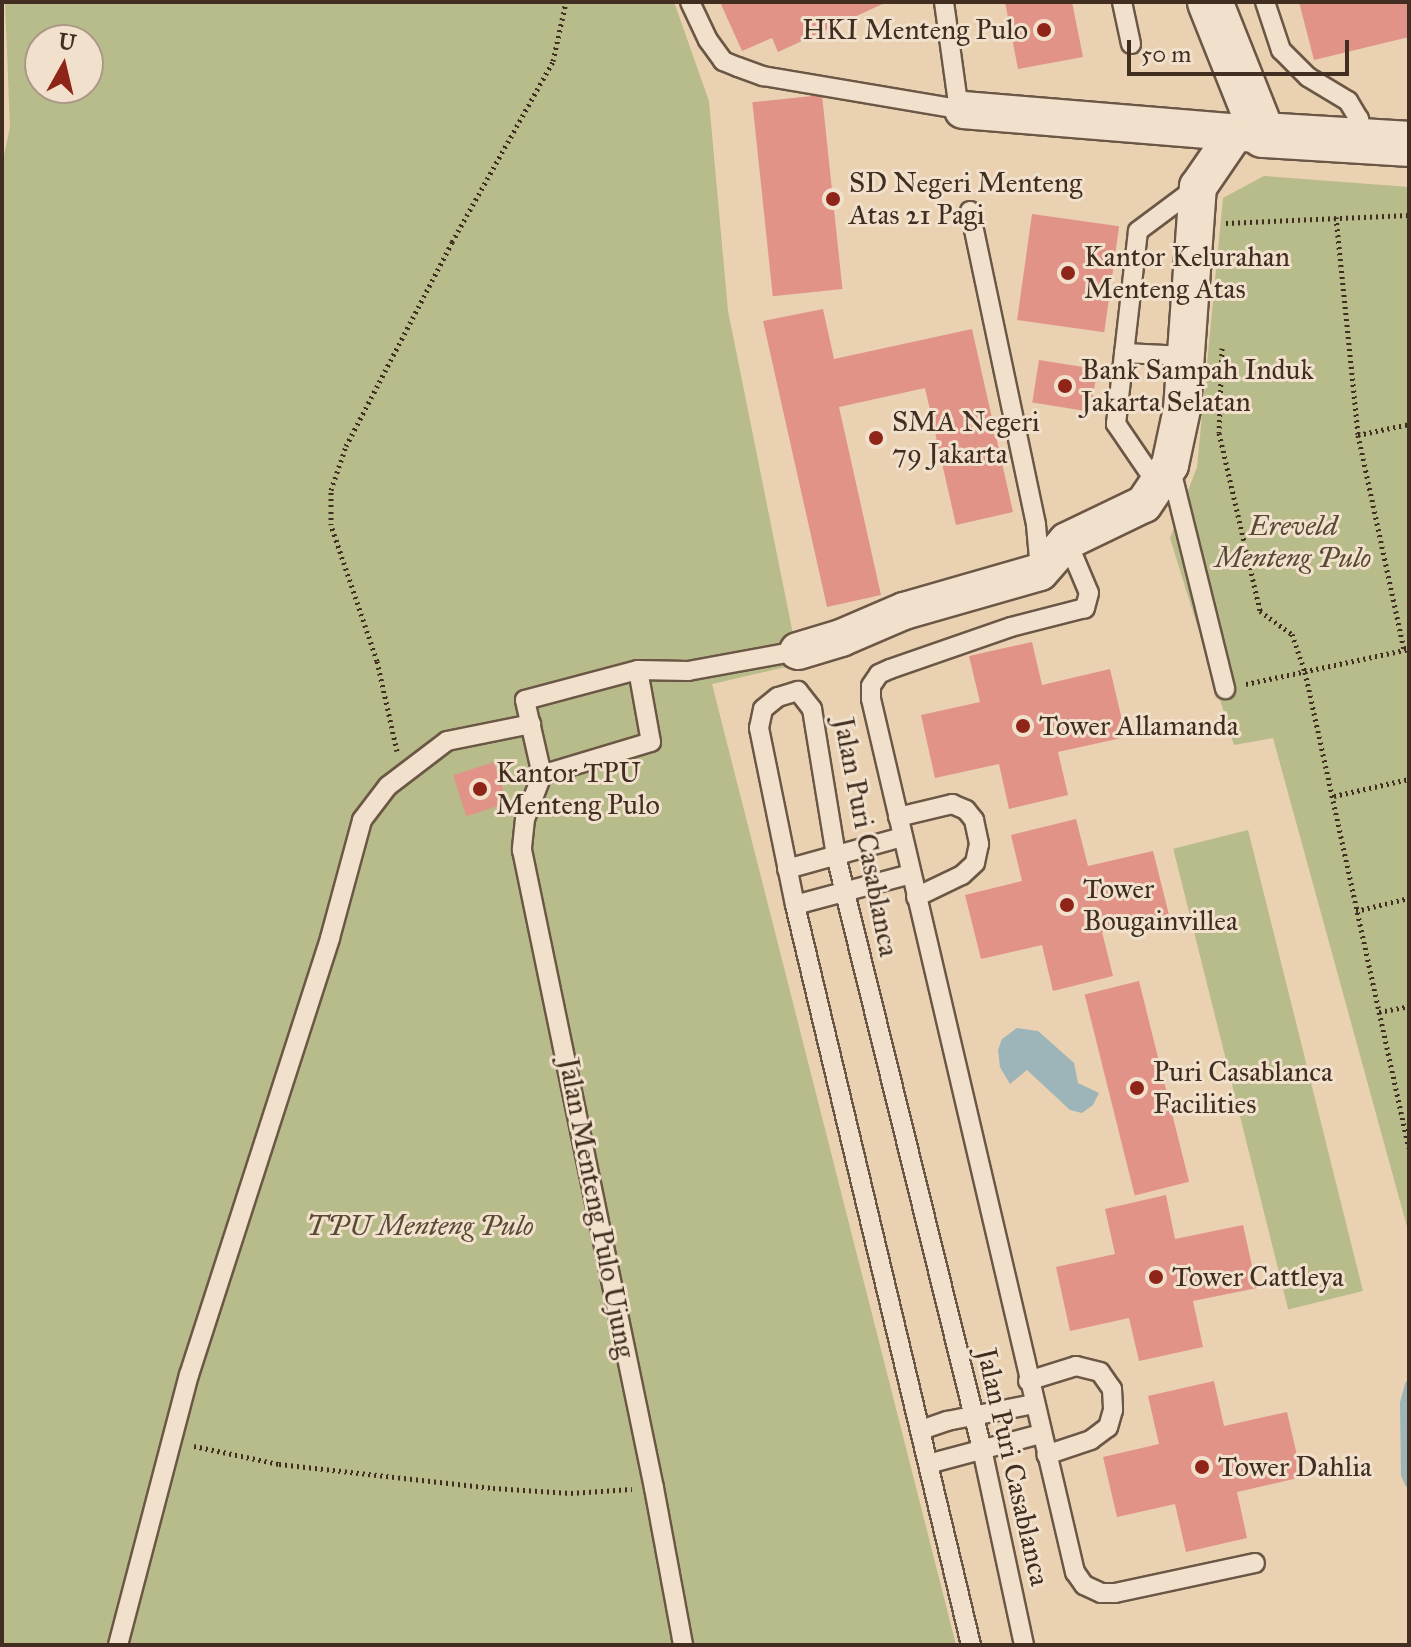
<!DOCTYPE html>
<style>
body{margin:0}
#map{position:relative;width:1411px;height:1647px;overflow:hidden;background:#e9d1b1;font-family:"IM FELL Great Primer",serif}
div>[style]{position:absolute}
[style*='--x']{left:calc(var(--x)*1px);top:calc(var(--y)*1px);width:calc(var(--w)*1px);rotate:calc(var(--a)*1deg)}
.green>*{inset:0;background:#b8bb8a;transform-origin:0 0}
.water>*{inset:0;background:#9db4b8}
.stream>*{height:9px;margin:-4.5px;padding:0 4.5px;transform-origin:4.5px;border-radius:4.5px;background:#9db4b8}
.building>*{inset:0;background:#e29388;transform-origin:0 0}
.path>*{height:5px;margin-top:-2.5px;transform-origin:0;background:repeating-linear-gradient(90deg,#412e21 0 2px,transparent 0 6px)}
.roads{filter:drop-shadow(2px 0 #6b5745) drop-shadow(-2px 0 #6b5745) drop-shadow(0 2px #6b5745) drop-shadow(0 -2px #6b5745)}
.lane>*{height:18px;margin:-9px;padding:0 9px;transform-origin:9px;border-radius:9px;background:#f1e1cc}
.street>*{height:36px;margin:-18px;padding:0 18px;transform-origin:18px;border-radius:18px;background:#f1e1cc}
.secondary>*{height:44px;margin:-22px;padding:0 22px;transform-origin:22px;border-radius:22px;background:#f1e1cc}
.dots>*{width:22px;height:22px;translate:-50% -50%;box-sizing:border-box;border:4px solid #f1e1cc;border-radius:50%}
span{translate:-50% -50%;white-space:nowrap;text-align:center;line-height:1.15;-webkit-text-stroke:6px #f1e1cc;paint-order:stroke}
.poi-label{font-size:28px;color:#412e21}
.right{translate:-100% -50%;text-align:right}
.left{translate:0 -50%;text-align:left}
.park-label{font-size:28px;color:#594a36;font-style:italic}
.street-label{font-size:28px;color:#412e21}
.frame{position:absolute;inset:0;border:4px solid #412e21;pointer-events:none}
.north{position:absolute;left:24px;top:24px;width:80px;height:80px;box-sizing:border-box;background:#f1e1cc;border:2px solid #ab9988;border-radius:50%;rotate:8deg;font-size:22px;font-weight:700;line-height:32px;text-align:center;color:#412e21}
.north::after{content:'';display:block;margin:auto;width:28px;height:36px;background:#8f2418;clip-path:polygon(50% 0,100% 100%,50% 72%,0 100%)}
.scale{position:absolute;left:1127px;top:40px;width:222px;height:36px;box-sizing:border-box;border:4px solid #412e21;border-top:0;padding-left:10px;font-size:24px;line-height:28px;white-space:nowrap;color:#412e21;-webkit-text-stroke:6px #f1e1cc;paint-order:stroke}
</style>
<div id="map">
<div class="green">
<i style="clip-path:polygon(evenodd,5px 2px,674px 2px,709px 101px,728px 311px,799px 664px,712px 684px,956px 1645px,2px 1645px,2px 165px,10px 127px,5px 2px,40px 40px,88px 40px,88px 88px,40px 88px,40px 40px)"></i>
<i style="clip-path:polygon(1264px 176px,1409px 187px,1409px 1234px,1273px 738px,1234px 745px,1170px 538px,1197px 467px,1223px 198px)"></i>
<i style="left:1248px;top:830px;width:475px;height:77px;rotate:76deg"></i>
</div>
<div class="water">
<i style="clip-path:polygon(1017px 1028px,1038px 1031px,1074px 1063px,1078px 1083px,1099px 1093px,1093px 1105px,1082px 1113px,1070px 1110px,1027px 1070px,1010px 1084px,1000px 1067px,998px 1050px,1002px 1039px)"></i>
</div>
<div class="stream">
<i style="--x:1409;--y:1384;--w:20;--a:105"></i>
<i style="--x:1404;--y:1403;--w:71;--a:89.2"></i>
<i style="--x:1405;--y:1474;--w:10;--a:66"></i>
</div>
<div class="building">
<i style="clip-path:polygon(720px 2px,887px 2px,778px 52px,772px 38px,742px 51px)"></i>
<i style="clip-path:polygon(1005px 2px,1072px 2px,1083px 57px,1018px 69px)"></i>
<i style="clip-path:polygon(1299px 2px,1409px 2px,1409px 37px,1314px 60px)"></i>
<i style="left:822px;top:95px;width:195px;height:70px;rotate:84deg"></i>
<i style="left:1032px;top:214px;width:88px;height:107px;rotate:8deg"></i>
<i style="clip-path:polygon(823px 309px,834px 359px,972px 329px,1013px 512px,956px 525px,925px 388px,839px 407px,881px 595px,827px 607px,763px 321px)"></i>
<i style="left:1039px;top:360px;width:59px;height:43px;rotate:9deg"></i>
<i style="clip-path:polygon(1032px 642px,1042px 685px,1110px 669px,1126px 737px,1058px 752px,1068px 795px,1009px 809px,999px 764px,935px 778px,921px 715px,980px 702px,969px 656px)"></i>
<i style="left:494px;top:762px;width:43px;height:43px;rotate:72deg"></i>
<i style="clip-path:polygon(1076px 819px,1088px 866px,1153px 851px,1169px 915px,1102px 932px,1113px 976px,1053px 991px,1042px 945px,981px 959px,965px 895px,1022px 881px,1011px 835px)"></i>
<i style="left:1139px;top:981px;width:207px;height:56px;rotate:76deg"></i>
<i style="clip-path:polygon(1166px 1195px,1175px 1239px,1243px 1225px,1257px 1288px,1193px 1301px,1203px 1347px,1139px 1361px,1129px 1318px,1070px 1331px,1056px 1267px,1115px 1254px,1105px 1209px)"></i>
<i style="clip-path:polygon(1214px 1381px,1224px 1426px,1287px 1412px,1302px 1477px,1237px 1492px,1247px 1538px,1186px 1552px,1175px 1504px,1117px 1517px,1103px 1457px,1159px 1444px,1148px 1396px)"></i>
</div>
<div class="path">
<i style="--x:1336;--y:217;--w:219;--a:84.2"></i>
<i style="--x:1358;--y:435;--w:219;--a:77.9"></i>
<i style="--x:1226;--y:223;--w:183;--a:-2.5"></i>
<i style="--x:1222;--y:348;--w:85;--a:92"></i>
<i style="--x:1219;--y:433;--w:183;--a:77"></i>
<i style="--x:1260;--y:611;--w:39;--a:36"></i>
<i style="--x:1292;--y:634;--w:40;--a:71.1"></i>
<i style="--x:1305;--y:672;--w:487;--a:77.7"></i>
<i style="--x:1358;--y:435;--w:52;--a:-12.2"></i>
<i style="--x:1246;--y:684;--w:167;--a:-12.1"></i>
<i style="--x:397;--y:751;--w:92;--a:-102.5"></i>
<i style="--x:377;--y:661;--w:144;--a:-108.7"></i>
<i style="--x:331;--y:525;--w:35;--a:-90"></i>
<i style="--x:331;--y:490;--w:46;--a:-71.2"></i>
<i style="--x:346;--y:446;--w:230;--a:-62.5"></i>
<i style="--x:452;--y:242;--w:207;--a:-60.8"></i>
<i style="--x:553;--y:61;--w:60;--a:-77.6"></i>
<i style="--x:1334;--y:796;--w:77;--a:-12.8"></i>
<i style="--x:1356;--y:911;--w:55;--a:-13.8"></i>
<i style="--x:1379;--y:1012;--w:31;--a:-11"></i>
<i style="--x:194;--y:1446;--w:87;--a:12"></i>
<i style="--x:279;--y:1464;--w:215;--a:6.4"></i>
<i style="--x:493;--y:1488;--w:78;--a:3.7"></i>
<i style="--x:571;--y:1493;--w:61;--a:-3.8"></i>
</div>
<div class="roads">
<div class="lane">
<i style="--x:690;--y:2;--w:42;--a:64.7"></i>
<i style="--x:708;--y:40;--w:26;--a:54"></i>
<i style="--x:723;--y:61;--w:16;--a:22"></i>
<i style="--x:738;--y:67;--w:27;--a:20"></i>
<i style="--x:763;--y:76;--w:203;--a:9.6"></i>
<i style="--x:944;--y:2;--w:109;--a:82.1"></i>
<i style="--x:1122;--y:2;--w:43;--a:77.9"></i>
<i style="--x:1265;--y:2;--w:51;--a:71.6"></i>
<i style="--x:1281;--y:50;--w:38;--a:45"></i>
<i style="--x:1308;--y:77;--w:47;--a:31"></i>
<i style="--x:1348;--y:101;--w:21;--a:59"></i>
<i style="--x:1359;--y:119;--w:23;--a:77"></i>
<i style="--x:970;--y:211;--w:321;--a:78.1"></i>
<i style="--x:1036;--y:525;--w:45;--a:84.9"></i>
<i style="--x:1124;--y:353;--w:62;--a:2.8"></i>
<i style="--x:1170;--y:466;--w:230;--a:76.1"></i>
<i style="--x:1157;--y:484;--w:73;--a:-124.3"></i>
<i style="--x:1116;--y:424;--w:194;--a:-83.5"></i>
<i style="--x:1138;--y:231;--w:74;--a:-36.7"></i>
<i style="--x:1067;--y:541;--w:56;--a:67.1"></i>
<i style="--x:1089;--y:593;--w:16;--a:105"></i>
<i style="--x:1085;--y:608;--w:76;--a:165.6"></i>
<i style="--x:1011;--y:627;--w:128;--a:160.9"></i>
<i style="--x:890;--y:669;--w:12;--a:156"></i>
<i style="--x:879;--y:674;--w:14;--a:124"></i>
<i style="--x:871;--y:686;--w:13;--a:90"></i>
<i style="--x:871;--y:699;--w:897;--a:76.85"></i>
<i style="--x:1075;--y:1572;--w:16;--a:55"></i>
<i style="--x:1084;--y:1585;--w:19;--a:25"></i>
<i style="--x:1101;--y:1593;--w:14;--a:0"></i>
<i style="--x:1115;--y:1593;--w:143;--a:-12.1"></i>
<i style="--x:638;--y:670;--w:73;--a:79.8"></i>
<i style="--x:651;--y:742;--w:114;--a:163.2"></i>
<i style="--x:542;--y:775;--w:47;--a:111.1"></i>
<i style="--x:525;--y:819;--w:31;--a:96"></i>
<i style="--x:522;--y:850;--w:652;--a:78.31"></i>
<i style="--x:654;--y:1488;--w:160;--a:79.5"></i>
<i style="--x:542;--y:775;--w:77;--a:-102.8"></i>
<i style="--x:525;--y:700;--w:117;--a:-14.9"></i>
<i style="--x:638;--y:670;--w:50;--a:1.1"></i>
<i style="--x:688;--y:671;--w:112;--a:-10.3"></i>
<i style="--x:898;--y:817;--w:56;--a:-13.5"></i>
<i style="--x:952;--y:804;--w:15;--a:23"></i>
<i style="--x:966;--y:810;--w:13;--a:51"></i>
<i style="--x:974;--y:820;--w:25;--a:78"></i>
<i style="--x:979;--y:844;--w:19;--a:102"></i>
<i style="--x:975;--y:863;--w:18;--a:137"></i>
<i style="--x:962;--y:875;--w:51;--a:154.4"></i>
<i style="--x:787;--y:869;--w:119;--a:-15.5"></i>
<i style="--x:795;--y:905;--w:120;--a:-15"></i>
<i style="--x:1028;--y:1381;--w:50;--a:-17.4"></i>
<i style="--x:1076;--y:1366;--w:25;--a:14"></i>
<i style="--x:1100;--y:1372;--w:21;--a:55"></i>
<i style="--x:1112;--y:1389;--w:21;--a:87"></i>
<i style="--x:1113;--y:1410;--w:18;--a:106"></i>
<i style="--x:1108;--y:1427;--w:21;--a:143"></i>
<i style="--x:1091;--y:1440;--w:47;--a:161.6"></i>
<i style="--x:921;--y:1430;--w:28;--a:-19"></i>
<i style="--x:947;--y:1421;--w:89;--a:-11.1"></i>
<i style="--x:928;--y:1464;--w:117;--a:-14.9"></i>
<i style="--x:118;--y:1645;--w:279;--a:-75.3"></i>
<i style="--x:189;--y:1375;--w:459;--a:-72.1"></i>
<i style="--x:330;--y:938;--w:122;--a:-74.8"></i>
<i style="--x:362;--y:820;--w:43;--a:-52.6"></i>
<i style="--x:388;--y:786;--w:74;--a:-37.3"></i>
<i style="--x:447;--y:741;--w:86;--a:-11.4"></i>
<i style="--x:971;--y:1645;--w:761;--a:-103.38"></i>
<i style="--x:795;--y:905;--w:181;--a:-101.5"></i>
<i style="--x:759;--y:728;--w:19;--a:-78"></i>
<i style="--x:763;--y:709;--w:19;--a:-39"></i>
<i style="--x:778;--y:697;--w:21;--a:-17"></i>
<i style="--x:798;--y:691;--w:23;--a:52"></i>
<i style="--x:812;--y:709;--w:149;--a:80.7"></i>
<i style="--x:836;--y:856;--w:611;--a:76.17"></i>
<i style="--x:982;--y:1449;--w:200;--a:77.9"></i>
</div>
<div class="street">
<i style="--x:963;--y:110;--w:291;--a:4.7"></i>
<i style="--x:798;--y:651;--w:45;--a:-16.8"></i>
<i style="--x:841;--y:638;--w:69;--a:-23.2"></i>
<i style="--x:904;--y:611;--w:141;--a:-16"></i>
<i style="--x:1040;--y:572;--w:41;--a:-48.9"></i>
<i style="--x:1067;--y:541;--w:85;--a:-25.7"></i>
<i style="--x:1144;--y:504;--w:47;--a:-56.3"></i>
<i style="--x:1170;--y:465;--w:57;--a:-77.9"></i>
<i style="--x:1182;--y:409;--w:223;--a:-85.9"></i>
<i style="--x:1198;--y:187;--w:65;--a:-55.6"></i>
</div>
<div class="secondary">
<i style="--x:1210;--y:2;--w:143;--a:68.3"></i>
<i style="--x:1263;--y:135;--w:146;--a:3.5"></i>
</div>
</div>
<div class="dots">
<i style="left:1044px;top:30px;background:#8f2418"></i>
<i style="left:833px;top:199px;background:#8f2418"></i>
<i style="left:1068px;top:273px;background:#8f2418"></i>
<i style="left:1065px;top:386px;background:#8f2418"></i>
<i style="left:876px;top:438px;background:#8f2418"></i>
<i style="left:1023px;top:726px;background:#8f2418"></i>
<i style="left:480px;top:789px;background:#8f2418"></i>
<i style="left:1067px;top:905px;background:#8f2418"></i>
<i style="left:1137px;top:1088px;background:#8f2418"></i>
<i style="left:1156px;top:1277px;background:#8f2418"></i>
<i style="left:1202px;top:1467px;background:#8f2418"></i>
</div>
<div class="poi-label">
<span class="right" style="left:1028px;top:30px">HKI Menteng Pulo</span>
<span class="left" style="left:849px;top:199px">SD Negeri Menteng<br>Atas 21 Pagi</span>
<span class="left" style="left:1084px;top:273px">Kantor Kelurahan<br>Menteng Atas</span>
<span class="left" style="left:1081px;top:386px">Bank Sampah Induk<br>Jakarta Selatan</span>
<span class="left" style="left:892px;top:438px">SMA Negeri<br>79 Jakarta</span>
<span class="left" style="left:1039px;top:726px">Tower Allamanda</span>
<span class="left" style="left:496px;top:789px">Kantor TPU<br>Menteng Pulo</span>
<span class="left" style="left:1083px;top:905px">Tower<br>Bougainvillea</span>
<span class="left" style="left:1153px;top:1088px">Puri Casablanca<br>Facilities</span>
<span class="left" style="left:1172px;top:1277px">Tower Cattleya</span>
<span class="left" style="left:1218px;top:1467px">Tower Dahlia</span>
</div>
<div class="park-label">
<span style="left:1293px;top:542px">Ereveld<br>Menteng Pulo</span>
<span style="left:420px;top:1226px">TPU Menteng Pulo</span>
</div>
<div class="street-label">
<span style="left:866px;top:837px;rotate:79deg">Jalan Puri Casablanca</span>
<span style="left:597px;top:1208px;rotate:79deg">Jalan Menteng Pulo Ujung</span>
<span style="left:1013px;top:1467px;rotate:77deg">Jalan Puri Casablanca</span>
</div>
<div class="frame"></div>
<div class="north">U</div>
<div class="scale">50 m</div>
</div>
